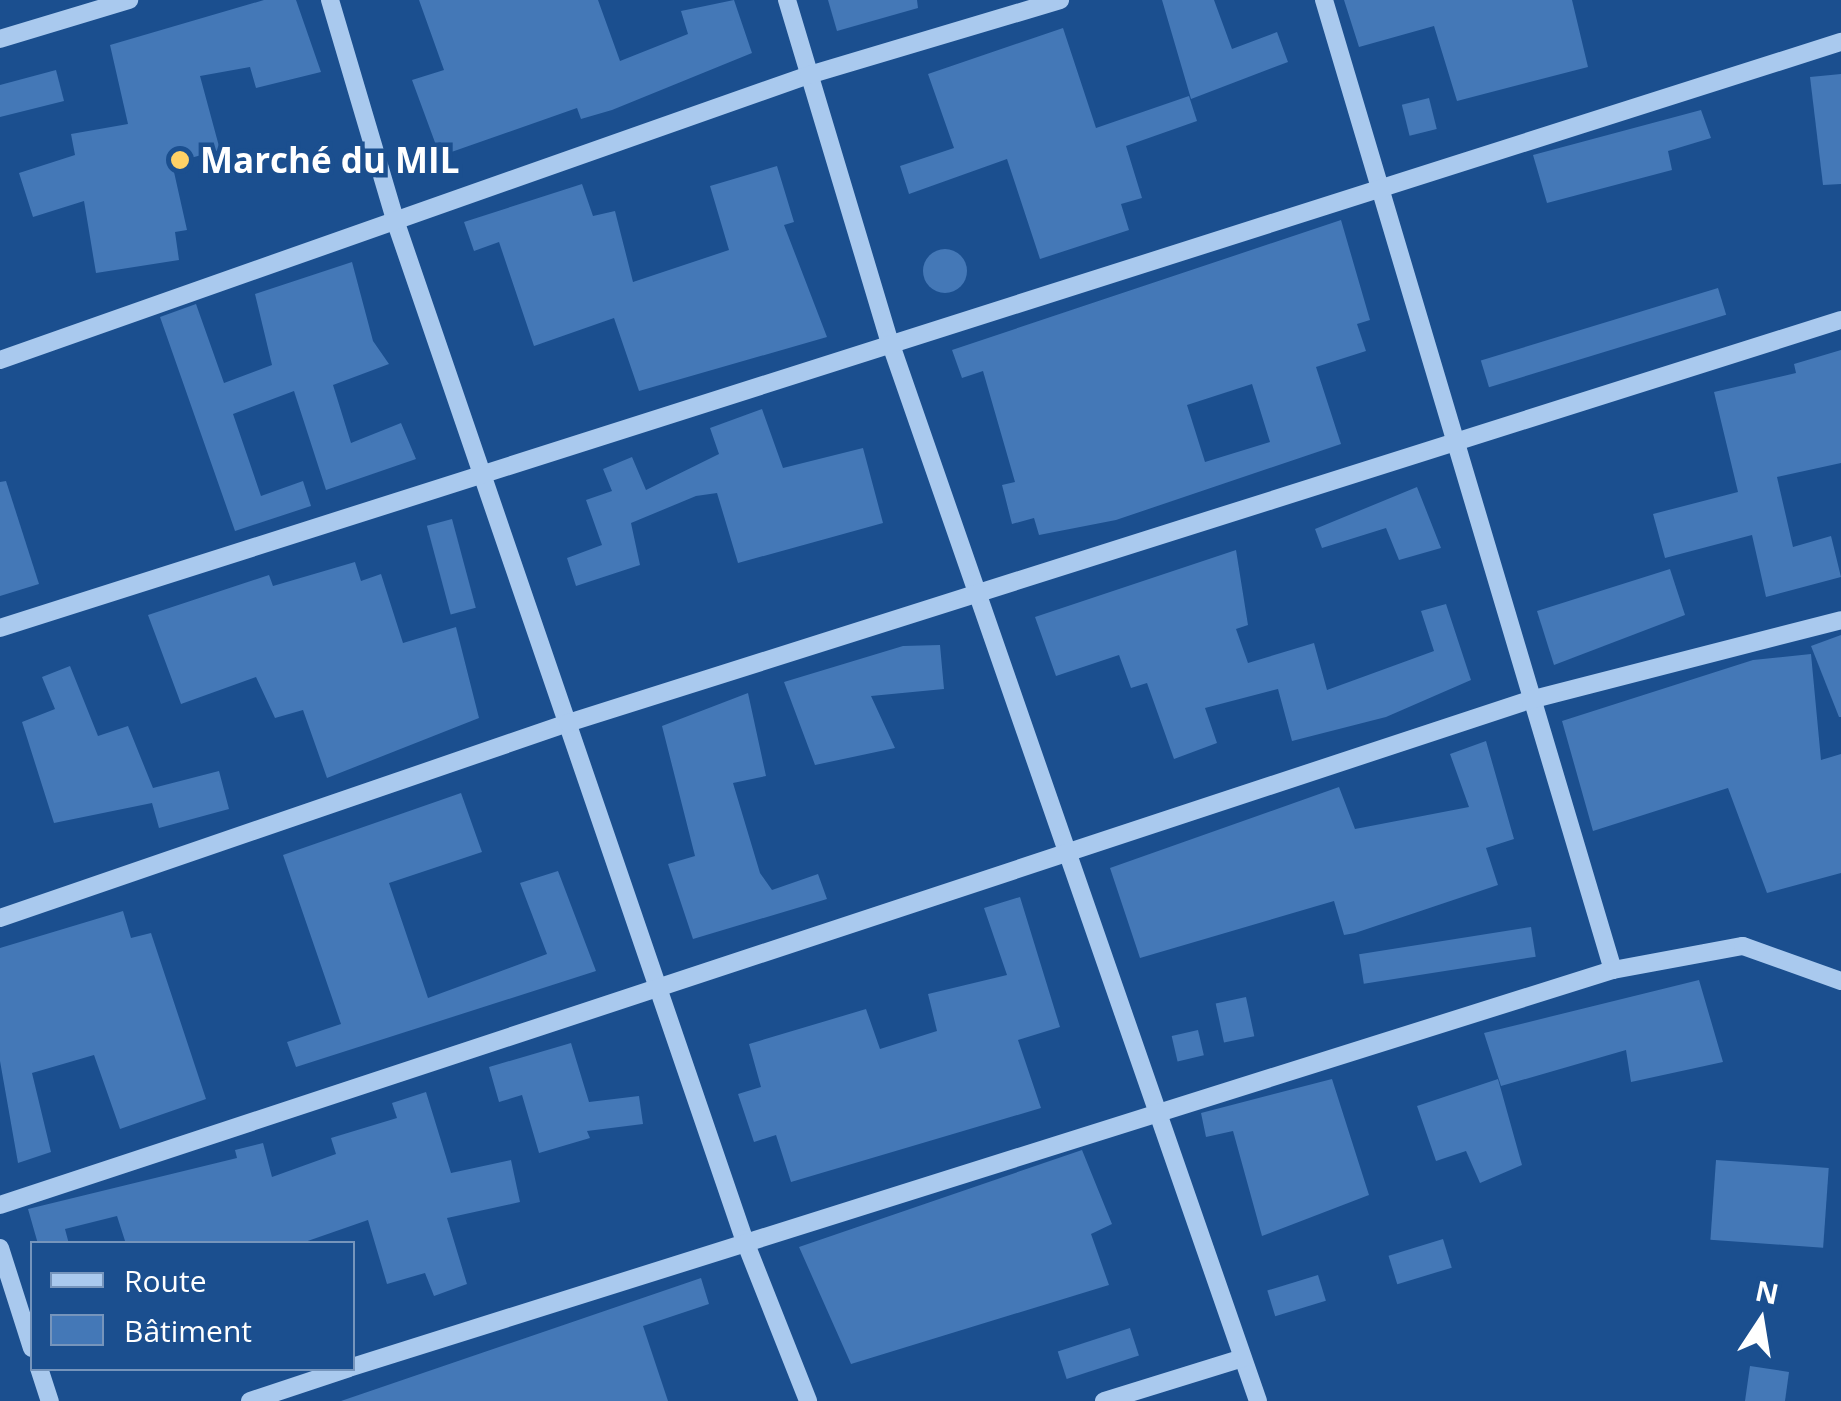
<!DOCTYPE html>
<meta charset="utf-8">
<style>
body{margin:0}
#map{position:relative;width:1841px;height:1401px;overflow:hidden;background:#1b4f8f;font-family:"Open Sans",sans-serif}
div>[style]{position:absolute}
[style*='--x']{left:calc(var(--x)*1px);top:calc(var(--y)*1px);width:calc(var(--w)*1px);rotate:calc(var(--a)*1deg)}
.building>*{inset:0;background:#4478b7;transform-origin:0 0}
.round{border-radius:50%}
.minor>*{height:18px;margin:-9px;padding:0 9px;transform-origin:9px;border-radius:9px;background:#a9c9ee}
.dots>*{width:28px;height:28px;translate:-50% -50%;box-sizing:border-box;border:5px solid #1b4f8f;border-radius:50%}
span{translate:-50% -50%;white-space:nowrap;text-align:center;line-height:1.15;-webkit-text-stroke:9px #1b4f8f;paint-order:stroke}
.poi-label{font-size:35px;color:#fff;font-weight:700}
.left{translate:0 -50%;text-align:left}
.legend{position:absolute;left:30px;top:1241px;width:325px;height:130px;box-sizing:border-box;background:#1b4f8f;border:2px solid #7695bc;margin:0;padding:12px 18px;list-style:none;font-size:30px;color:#fff}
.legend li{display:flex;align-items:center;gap:20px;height:50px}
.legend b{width:50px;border:2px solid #7695bc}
.north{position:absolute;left:1711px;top:1271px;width:100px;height:100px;-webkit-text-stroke:8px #1b4f8f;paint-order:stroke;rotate:12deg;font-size:28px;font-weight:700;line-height:40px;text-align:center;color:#fff}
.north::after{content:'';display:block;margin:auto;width:35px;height:45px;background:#fff;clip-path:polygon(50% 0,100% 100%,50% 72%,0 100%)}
</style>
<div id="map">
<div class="building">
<i style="clip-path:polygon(264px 0,296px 0,321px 72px,256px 88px,250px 67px,200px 76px,220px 150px,172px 163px,187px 230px,175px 232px,179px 260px,96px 273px,84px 201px,33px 217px,19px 173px,75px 155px,71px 134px,128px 124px,110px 45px)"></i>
<i style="clip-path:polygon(419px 0,598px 0,620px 61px,688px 34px,681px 11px,734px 0,752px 53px,612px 110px,581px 119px,577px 108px,440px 156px,412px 80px,444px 70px)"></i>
<i style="clip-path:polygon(828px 0,917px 0,918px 8px,837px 31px)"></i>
<i style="clip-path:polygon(1162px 0,1214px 0,1232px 49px,1277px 32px,1288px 62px,1191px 99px)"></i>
<i style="clip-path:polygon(1344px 0,1572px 0,1588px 67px,1457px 101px,1434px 26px,1359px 47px)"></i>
<i style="clip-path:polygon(1063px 28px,1096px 128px,1189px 96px,1197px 121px,1126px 146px,1142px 198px,1121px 204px,1129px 230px,1040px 259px,1007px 159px,909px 194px,900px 166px,954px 148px,928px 74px)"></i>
<i style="clip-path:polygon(56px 70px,64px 101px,0 117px,0 85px)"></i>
<i style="clip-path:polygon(1841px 74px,1841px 184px,1823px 185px,1810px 77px)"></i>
<i style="left:1429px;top:98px;width:32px;height:28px;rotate:76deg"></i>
<i style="clip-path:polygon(1701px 110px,1711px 138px,1668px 151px,1672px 170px,1547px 203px,1533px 155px)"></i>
<i style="clip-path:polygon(777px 166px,794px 222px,784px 225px,827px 337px,639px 391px,614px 318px,534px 346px,499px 242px,474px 251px,464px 222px,582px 184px,593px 216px,615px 211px,633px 282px,729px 250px,710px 186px)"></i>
<i style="clip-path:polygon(evenodd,1341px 220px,1370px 320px,1357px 324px,1366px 351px,1316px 367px,1341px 444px,1116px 520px,1039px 535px,1034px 518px,1012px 524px,1002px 485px,1015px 482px,983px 371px,962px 378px,952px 350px,1341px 220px,1252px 384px,1270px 442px,1205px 462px,1187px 405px,1252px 384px)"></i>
<i class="round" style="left:923px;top:249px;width:44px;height:44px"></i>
<i style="clip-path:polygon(352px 262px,373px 341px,389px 364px,333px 385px,351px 443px,401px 423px,416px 459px,326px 490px,294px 391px,233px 414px,261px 496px,303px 481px,311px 506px,235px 531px,160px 317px,196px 304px,224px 383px,272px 365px,255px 294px)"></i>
<i style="left:1718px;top:288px;width:28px;height:248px;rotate:73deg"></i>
<i style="clip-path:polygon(1841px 350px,1841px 463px,1777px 477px,1793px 547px,1831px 536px,1841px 577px,1766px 597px,1752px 535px,1665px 558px,1653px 514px,1738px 492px,1714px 392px,1796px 373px,1794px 364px)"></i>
<i style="clip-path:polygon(762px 409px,783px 468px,863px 448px,883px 523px,738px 563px,717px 493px,696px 496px,631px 523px,640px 565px,576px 586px,567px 558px,602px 545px,586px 500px,612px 491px,603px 469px,632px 457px,646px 490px,719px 454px,710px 428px)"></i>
<i style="clip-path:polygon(6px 481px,39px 584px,0 596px,0 482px)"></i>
<i style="clip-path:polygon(1417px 487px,1441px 548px,1399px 560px,1386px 528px,1322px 548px,1315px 529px)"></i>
<i style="left:452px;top:519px;width:92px;height:26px;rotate:75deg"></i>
<i style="clip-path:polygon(1236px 550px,1248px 625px,1236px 629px,1248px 663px,1314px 643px,1327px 690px,1434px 651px,1421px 611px,1446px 604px,1471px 680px,1386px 717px,1292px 741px,1278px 689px,1205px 708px,1217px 743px,1174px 759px,1147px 683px,1131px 688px,1119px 655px,1056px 676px,1035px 617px)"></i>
<i style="clip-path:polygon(355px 562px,361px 581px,381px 574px,403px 643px,456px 627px,479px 718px,327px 778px,303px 710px,275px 718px,256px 677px,181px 704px,148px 615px,269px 575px,273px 586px)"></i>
<i style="clip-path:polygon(1670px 569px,1685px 615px,1554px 665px,1537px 611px)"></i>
<i style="clip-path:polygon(1841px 635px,1841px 717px,1839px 717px,1811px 646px)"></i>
<i style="clip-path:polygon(940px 645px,944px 689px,871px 696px,895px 748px,815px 765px,784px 682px,903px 646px)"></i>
<i style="clip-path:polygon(1811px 654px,1821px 760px,1841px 754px,1841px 873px,1767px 893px,1728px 788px,1593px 831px,1562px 721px,1753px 660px)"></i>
<i style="clip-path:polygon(70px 666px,98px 736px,128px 726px,153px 788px,219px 771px,229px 809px,159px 828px,152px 803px,54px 823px,22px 722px,55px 709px,42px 677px)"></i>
<i style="clip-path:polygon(748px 693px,766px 776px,733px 783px,760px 873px,772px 890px,818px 874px,827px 899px,693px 939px,668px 864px,695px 856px,662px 726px)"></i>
<i style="clip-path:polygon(1486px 741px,1514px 839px,1486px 848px,1498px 885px,1355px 933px,1344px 935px,1334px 901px,1140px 958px,1110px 868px,1339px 787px,1355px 829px,1469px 807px,1450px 754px)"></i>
<i style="clip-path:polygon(461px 793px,482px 852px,389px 883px,428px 998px,547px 954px,520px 883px,558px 871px,596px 971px,296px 1067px,287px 1042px,341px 1024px,283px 855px)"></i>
<i style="clip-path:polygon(1020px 897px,1060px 1027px,1018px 1040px,1041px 1108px,791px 1182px,776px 1135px,754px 1142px,738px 1094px,761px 1087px,749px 1044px,866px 1009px,880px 1049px,937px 1031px,928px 994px,1007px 975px,984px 908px)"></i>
<i style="clip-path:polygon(123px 911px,131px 938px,151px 933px,206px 1099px,120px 1129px,94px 1055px,32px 1073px,51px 1152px,18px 1163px,0 1061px,0 948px)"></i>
<i style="left:1531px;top:927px;width:30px;height:174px;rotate:81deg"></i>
<i style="clip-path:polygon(1699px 980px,1723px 1062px,1631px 1082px,1626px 1050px,1501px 1086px,1484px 1033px)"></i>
<i style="left:1246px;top:997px;width:40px;height:31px;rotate:78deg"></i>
<i style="left:1198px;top:1030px;width:26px;height:27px;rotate:77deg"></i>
<i style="clip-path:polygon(571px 1043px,589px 1102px,639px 1096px,643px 1124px,587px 1131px,590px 1138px,539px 1153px,522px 1095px,499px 1102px,489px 1067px)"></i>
<i style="clip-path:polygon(1332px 1079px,1369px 1195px,1262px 1236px,1233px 1131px,1206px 1137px,1201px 1113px)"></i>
<i style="clip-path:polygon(1498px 1079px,1522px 1165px,1480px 1183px,1466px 1151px,1436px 1161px,1417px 1106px)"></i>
<i style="clip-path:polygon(426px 1092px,451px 1173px,511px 1160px,520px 1202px,447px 1218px,467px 1284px,434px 1296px,425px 1273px,387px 1284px,368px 1220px,299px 1244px,126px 1244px,117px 1216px,65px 1229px,69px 1244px,38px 1244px,28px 1209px,237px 1158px,235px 1150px,263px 1143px,272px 1177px,336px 1154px,331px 1138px,397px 1118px,392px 1103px)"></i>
<i style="clip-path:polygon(1082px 1150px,1112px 1224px,1091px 1234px,1109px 1285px,851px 1364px,799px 1247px)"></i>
<i style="left:1716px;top:1160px;width:113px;height:80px;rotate:4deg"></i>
<i style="left:1443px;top:1239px;width:30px;height:57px;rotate:73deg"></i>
<i style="left:1318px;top:1275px;width:27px;height:53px;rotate:73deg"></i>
<i style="clip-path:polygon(701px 1278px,709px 1304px,643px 1326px,668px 1401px,341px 1401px)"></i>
<i style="left:1130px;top:1328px;width:29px;height:76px;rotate:72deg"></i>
<i style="clip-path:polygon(1750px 1366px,1789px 1372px,1785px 1401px,1745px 1401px)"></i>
</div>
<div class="minor">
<i style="--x:330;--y:0;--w:233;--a:73.5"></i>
<i style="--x:396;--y:223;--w:1074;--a:71.09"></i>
<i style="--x:744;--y:1239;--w:174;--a:68.4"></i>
<i style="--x:787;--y:0;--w:354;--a:73.3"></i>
<i style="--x:889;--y:339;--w:1124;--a:70.84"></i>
<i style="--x:1324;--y:0;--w:1012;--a:73.41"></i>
<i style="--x:0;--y:39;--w:135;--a:-16.8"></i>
<i style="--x:0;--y:360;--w:858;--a:-19.41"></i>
<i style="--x:809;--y:75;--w:262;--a:-16.6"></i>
<i style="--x:0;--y:628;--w:1932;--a:-17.66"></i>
<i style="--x:0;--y:918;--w:601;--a:-18.95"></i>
<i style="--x:568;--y:723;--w:1335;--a:-17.57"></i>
<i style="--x:0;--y:1205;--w:1611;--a:-18.27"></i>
<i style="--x:1530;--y:700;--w:321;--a:-14.4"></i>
<i style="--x:0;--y:1248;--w:105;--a:72.3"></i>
<i style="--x:352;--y:1367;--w:1322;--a:-17.48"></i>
<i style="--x:1613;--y:970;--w:132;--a:-10.5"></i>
<i style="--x:1743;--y:946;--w:104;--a:19.7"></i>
<i style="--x:39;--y:1368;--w:35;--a:72"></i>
<i style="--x:250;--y:1401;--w:104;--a:-18.4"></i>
<i style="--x:1104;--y:1401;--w:145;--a:-17.2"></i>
</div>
<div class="dots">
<i style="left:180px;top:160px;background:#ffd166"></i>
</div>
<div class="poi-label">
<span class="left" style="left:200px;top:160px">Marché du MIL</span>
</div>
<ul class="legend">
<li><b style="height:12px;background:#a9c9ee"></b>Route</li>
<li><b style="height:28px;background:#4478b7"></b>Bâtiment</li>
</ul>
<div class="north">N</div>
</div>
